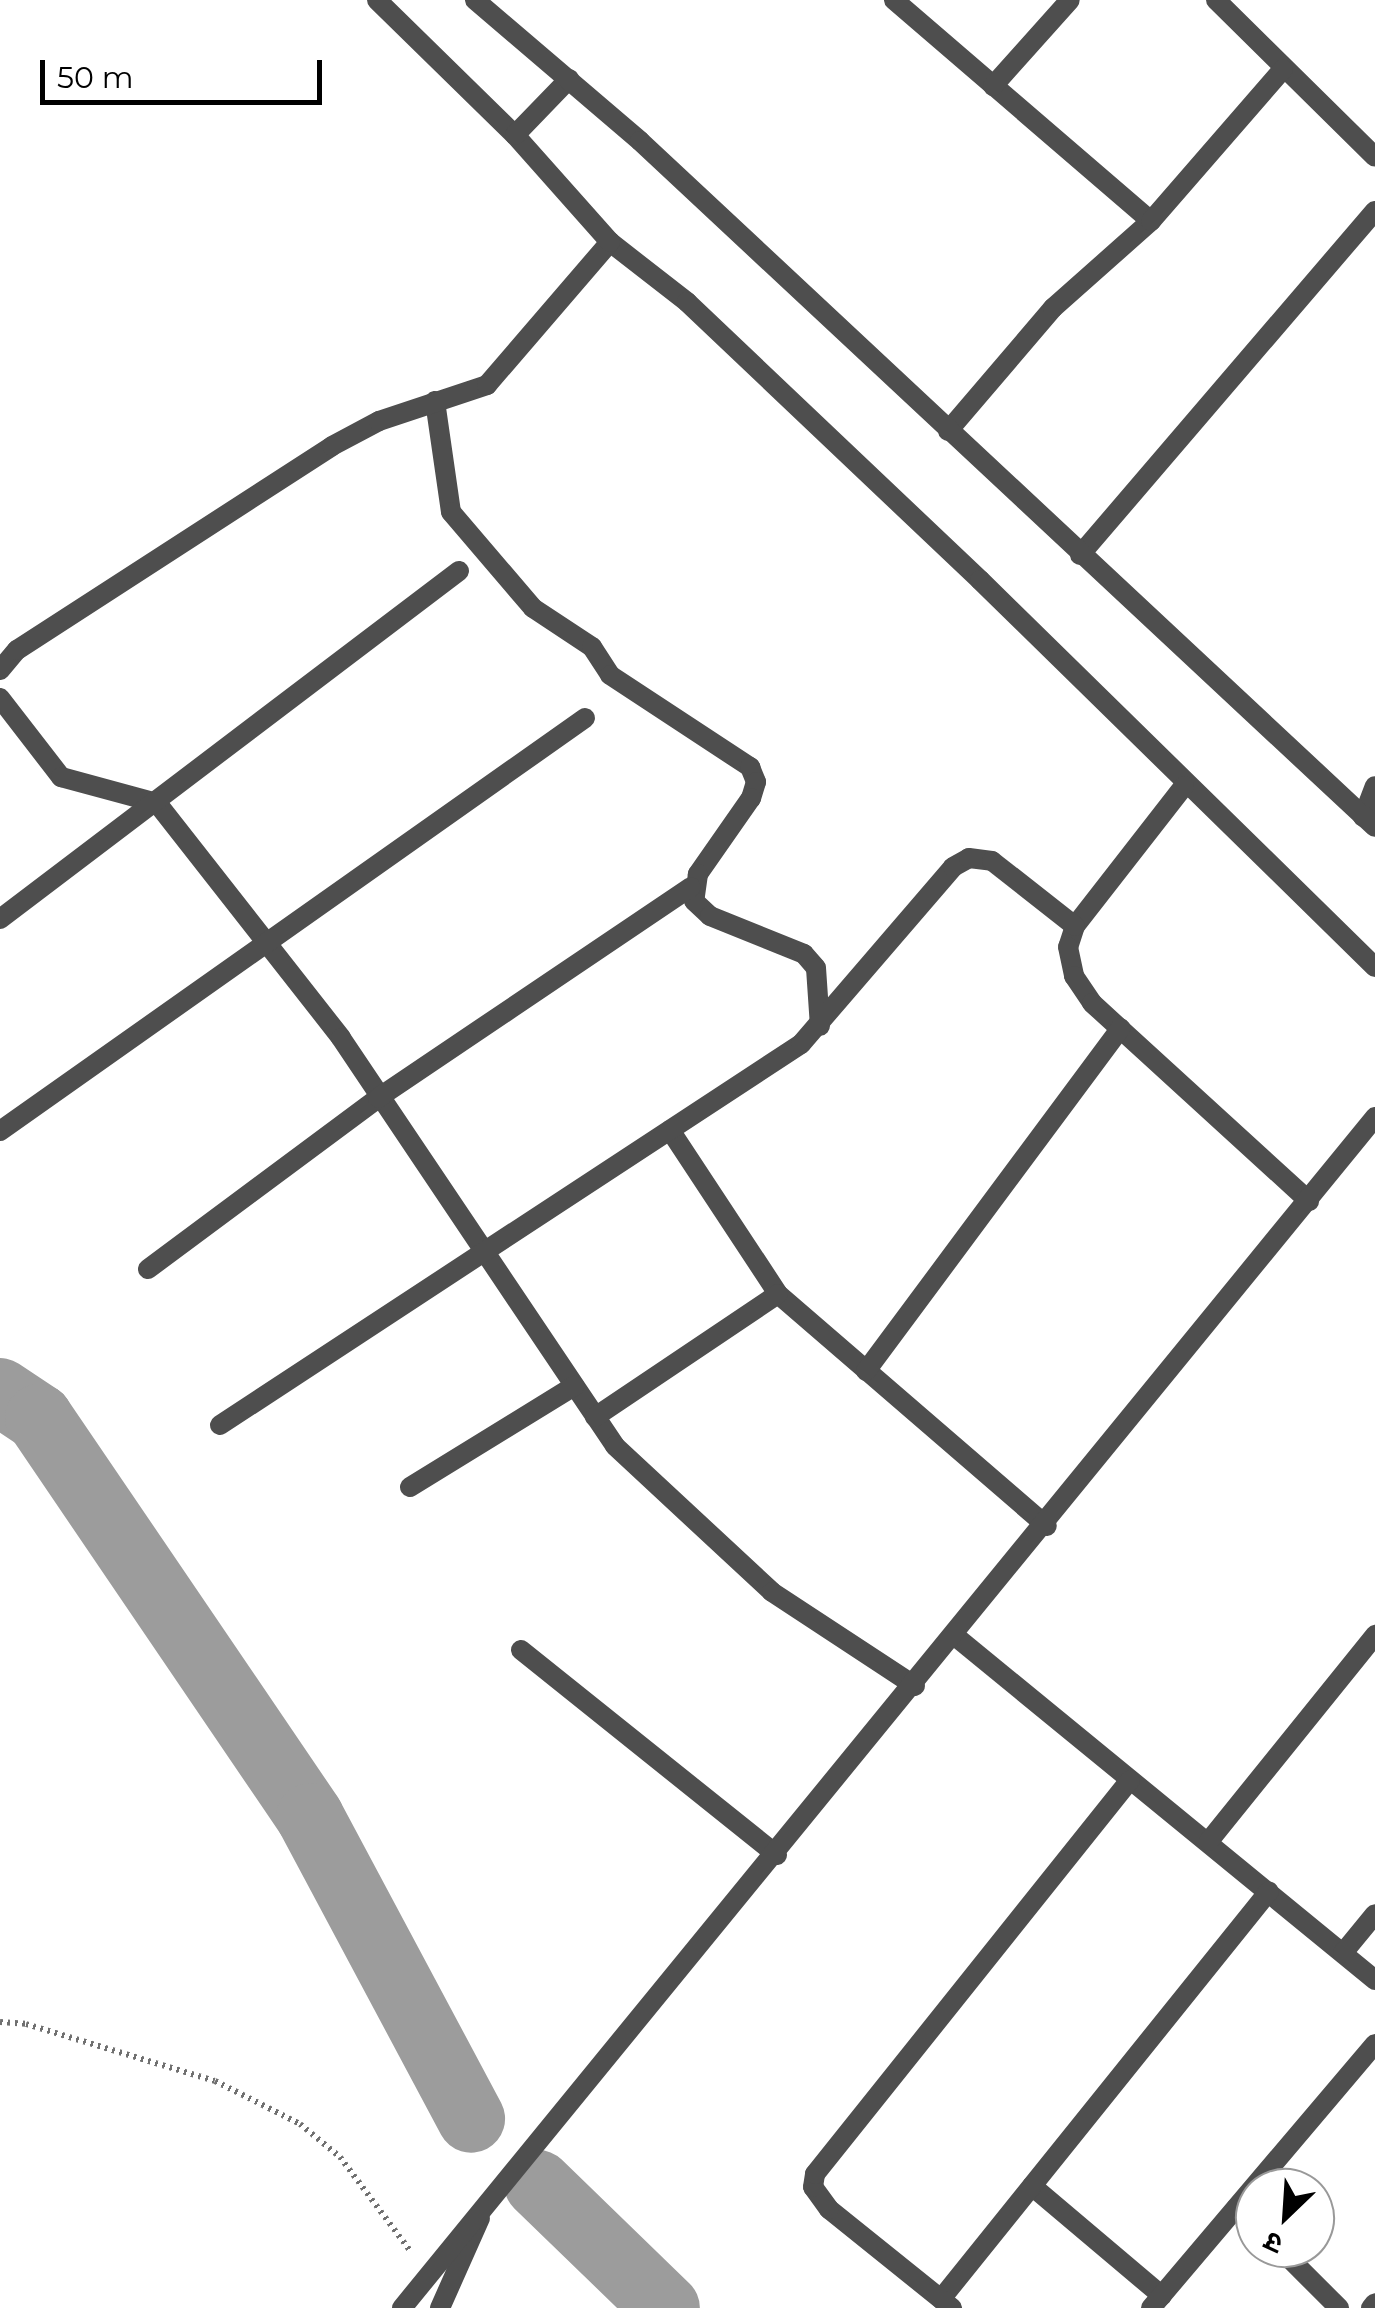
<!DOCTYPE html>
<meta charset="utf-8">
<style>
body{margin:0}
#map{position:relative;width:1375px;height:2308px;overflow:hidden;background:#fff;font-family:Montserrat,"Noto Sans Devanagari",sans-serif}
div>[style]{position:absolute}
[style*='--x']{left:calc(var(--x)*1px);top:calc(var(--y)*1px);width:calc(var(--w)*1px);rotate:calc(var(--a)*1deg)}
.river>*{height:68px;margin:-34px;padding:0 34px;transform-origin:34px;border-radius:34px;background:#9c9c9c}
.path>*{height:6px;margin-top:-3px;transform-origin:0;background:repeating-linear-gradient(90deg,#707070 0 2.5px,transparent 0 7.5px)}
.minor>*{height:20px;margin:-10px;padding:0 10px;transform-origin:10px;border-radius:10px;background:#4e4e4e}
.tertiary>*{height:20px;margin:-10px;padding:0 10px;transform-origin:10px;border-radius:10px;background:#4e4e4e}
span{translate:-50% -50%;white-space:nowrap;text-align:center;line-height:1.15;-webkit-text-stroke:8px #fff;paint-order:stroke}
.north{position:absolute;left:1235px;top:2168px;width:100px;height:100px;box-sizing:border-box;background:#fff;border:2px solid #999;border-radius:50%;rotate:205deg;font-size:28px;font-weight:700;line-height:40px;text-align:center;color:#000}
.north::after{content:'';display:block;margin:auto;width:35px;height:45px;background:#000;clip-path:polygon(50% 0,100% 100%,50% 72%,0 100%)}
.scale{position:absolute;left:40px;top:60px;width:282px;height:45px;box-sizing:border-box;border:5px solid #000;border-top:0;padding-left:12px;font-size:30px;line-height:35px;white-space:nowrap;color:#000;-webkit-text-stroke:8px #fff;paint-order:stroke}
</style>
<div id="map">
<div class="river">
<i style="--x:0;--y:1392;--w:47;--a:33.7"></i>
<i style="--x:39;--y:1418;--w:482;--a:55.8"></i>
<i style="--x:310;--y:1817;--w:342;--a:61.9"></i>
<i style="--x:538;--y:2184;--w:178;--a:44.1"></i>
</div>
<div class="path">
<i style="--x:0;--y:2022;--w:26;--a:4"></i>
<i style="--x:26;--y:2024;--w:197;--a:16.8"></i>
<i style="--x:215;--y:2081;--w:95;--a:26.8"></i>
<i style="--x:300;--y:2124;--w:52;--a:39.5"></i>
<i style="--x:340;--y:2157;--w:119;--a:53.2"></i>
</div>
<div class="minor">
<i style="--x:377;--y:0;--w:193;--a:44.4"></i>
<i style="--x:894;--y:0;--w:339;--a:40.7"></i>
<i style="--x:1216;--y:0;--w:223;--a:44.6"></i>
<i style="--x:993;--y:86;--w:115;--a:-48.2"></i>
<i style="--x:610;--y:242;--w:98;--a:37.9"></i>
<i style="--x:687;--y:302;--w:404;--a:43.5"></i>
<i style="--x:980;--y:580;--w:553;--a:44.41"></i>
<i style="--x:435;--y:401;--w:112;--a:81.8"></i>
<i style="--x:451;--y:512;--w:126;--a:49.5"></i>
<i style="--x:533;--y:608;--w:71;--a:33.5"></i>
<i style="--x:592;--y:647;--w:33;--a:57"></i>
<i style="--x:610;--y:675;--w:168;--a:33.3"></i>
<i style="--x:750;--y:767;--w:16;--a:68"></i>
<i style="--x:756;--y:782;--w:17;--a:107"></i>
<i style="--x:751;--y:798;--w:93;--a:124.9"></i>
<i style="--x:698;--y:874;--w:27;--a:98"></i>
<i style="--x:694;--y:901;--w:22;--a:43"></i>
<i style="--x:710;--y:916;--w:101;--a:22"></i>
<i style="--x:804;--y:954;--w:18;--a:49"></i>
<i style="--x:816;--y:968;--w:58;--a:86.1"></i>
<i style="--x:948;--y:431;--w:162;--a:-49.5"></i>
<i style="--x:1053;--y:308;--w:131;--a:-41.6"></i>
<i style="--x:1151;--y:221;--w:201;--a:-49"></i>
<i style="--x:1080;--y:555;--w:453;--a:-49.4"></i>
<i style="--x:0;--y:670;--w:26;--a:-50"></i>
<i style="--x:17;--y:650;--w:375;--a:-32.9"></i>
<i style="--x:332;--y:446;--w:53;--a:-28"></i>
<i style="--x:379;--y:421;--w:114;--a:-18.4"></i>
<i style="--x:487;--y:385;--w:189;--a:-49.3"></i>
<i style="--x:610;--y:242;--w:143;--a:-131.6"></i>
<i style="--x:515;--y:135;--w:78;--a:-46"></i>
<i style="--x:0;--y:698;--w:100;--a:52.3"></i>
<i style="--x:61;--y:777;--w:99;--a:15.2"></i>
<i style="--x:157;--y:803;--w:298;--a:51.9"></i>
<i style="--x:341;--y:1038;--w:491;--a:56.1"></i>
<i style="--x:615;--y:1446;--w:214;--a:42.9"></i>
<i style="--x:772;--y:1592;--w:171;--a:33.3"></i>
<i style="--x:1184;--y:786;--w:177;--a:127.9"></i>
<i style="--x:1075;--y:926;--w:22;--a:108"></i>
<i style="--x:1068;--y:947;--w:30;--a:78"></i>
<i style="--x:1074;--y:976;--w:32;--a:56"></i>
<i style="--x:1092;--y:1003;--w:294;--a:42.4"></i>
<i style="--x:1363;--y:817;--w:33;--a:-69"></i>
<i style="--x:0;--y:919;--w:576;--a:-37.17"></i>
<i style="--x:670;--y:1130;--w:196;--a:56.6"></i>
<i style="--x:778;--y:1294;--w:355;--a:40.8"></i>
<i style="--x:0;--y:1131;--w:716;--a:-35.22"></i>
<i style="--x:148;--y:1269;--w:287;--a:-36.6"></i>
<i style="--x:378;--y:1098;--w:377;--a:-34"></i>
<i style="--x:866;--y:1371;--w:427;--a:-53.4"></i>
<i style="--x:595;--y:1417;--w:220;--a:-33.9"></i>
<i style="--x:220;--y:1425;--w:695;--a:-33.26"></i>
<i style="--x:801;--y:1044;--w:233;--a:-49.3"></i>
<i style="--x:953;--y:867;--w:18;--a:-29"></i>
<i style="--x:969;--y:858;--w:23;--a:7"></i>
<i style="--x:992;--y:861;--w:105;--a:38.1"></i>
<i style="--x:410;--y:1487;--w:193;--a:-31.6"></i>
<i style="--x:955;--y:1636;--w:543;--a:39.32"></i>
<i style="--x:521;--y:1650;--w:328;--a:38.7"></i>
<i style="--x:1209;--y:1841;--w:265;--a:-51.1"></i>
<i style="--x:1343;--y:1953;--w:50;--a:-50.6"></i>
<i style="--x:1032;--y:2186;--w:170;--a:40.2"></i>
<i style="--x:1236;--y:2208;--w:26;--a:43"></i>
<i style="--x:1279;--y:2248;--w:85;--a:45"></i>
<i style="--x:941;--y:2299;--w:523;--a:-51.2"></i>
<i style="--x:440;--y:2308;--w:98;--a:-66"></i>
<i style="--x:952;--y:2308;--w:158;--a:-141.2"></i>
<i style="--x:829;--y:2209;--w:27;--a:-126"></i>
<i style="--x:813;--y:2187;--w:13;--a:-81"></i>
<i style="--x:815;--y:2174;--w:504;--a:-51.36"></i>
<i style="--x:1151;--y:2308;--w:346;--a:-49.7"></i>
<i style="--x:1371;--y:2308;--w:6;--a:-51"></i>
</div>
<div class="tertiary">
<i style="--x:475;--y:0;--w:217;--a:40.5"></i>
<i style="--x:640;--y:141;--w:1005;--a:43.03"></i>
<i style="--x:402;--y:2308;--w:1538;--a:-50.75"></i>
</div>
<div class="north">उ</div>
<div class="scale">50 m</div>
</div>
